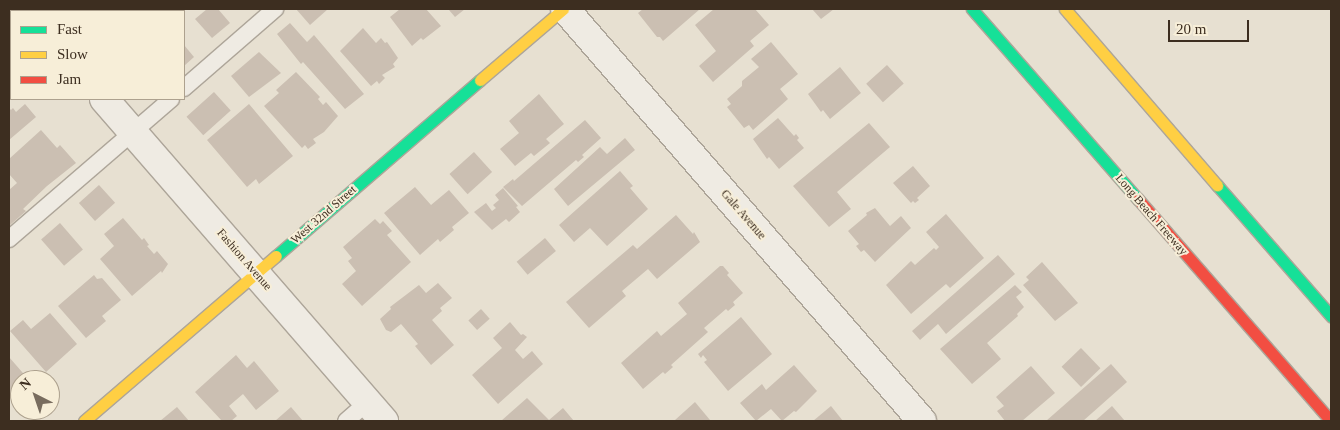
<!DOCTYPE html>
<style>
body{margin:0}
#map{position:relative;width:1340px;height:430px;overflow:hidden;background:#e7e0d1;font-family:"Times New Roman",serif}
div>[style]{position:absolute}
[style*='--x']{left:calc(var(--x)*1px);top:calc(var(--y)*1px);width:calc(var(--w)*1px);rotate:calc(var(--a)*1deg)}
.building>*{inset:0;background:#cbbfb2;transform-origin:0 0}
.roads{filter:drop-shadow(1px 0 #ada599) drop-shadow(-1px 0 #ada599) drop-shadow(0 1px #ada599) drop-shadow(0 -1px #ada599)}
.lane>*{height:16px;margin:-8px;padding:0 8px;transform-origin:8px;border-radius:8px;background:#efebe3}
.street>*{height:28px;margin:-14px;padding:0 14px;transform-origin:14px;border-radius:14px;background:#efebe3}
.fast>*{height:11px;margin:-5.5px;padding:0 5.5px;transform-origin:5.5px;border-radius:5.5px;background:#16e098}
.slow>*{height:11px;margin:-5.5px;padding:0 5.5px;transform-origin:5.5px;border-radius:5.5px;background:#ffcf43}
.jam>*{height:11px;margin:-5.5px;padding:0 5.5px;transform-origin:5.5px;border-radius:5.5px;background:#f24e42}
span{translate:-50% -50%;white-space:nowrap;text-align:center;line-height:1.15;-webkit-text-stroke:4px #f7eed8;paint-order:stroke}
.street-label{font-size:12px;color:#3d2e20}
.frame{position:absolute;inset:0;border:10px solid #3d2e20;pointer-events:none}
.legend{position:absolute;left:10px;top:10px;width:175px;height:90px;box-sizing:border-box;background:#f7eed8;border:1px solid #ada18e;margin:0;padding:6px 9px;list-style:none;font-size:15px;color:#3d2e20}
.legend li{display:flex;align-items:center;gap:10px;height:25px}
.legend b{width:25px;border:1px solid #ada18e}
.north{position:absolute;left:10px;top:370px;width:50px;height:50px;box-sizing:border-box;background:#f7eed8;border:1px solid #ada18e;border-radius:50%;rotate:319deg;font-size:14px;font-weight:700;line-height:20px;text-align:center;color:#3d2e20}
.north::after{content:'';display:block;margin:auto;width:18px;height:22px;background:#786c5e;clip-path:polygon(50% 0,100% 100%,50% 72%,0 100%)}
.scale{position:absolute;left:1168px;top:20px;width:81px;height:22px;box-sizing:border-box;border:2px solid #3d2e20;border-top:0;padding-left:6px;font-size:15px;line-height:18px;white-space:nowrap;color:#3d2e20;-webkit-text-stroke:4px #f7eed8;paint-order:stroke}
</style>
<div id="map">
<div class="building">
<i style="left:107px;top:9px;width:40px;height:3px"></i>
<i style="clip-path:polygon(207px 9px,218px 9px,230px 23px,212px 38px,195px 19px)"></i>
<i style="clip-path:polygon(296px 9px,328px 9px,310px 25px)"></i>
<i style="clip-path:polygon(400px 9px,426px 9px,441px 26px,423px 40px,421px 38px,412px 46px,390px 17px)"></i>
<i style="clip-path:polygon(451px 9px,465px 9px,455px 17px,449px 10px)"></i>
<i style="clip-path:polygon(643px 9px,700px 9px,663px 41px,660px 37px,657px 37px,638px 13px)"></i>
<i style="clip-path:polygon(714px 9px,755px 9px,769px 25px,750px 41px,754px 46px,713px 82px,699px 66px,716px 51px,695px 25px)"></i>
<i style="clip-path:polygon(812px 9px,834px 9px,821px 19px)"></i>
<i style="clip-path:polygon(290px 23px,307px 42px,314px 35px,364px 94px,345px 109px,303px 62px,301px 64px,277px 34px)"></i>
<i style="clip-path:polygon(363px 28px,376px 43px,381px 38px,385px 43px,387px 42px,398px 58px,393px 64px,395px 67px,382px 75px,385px 78px,379px 84px,377px 81px,371px 86px,340px 51px)"></i>
<i style="clip-path:polygon(771px 42px,798px 74px,780px 89px,788px 99px,753px 130px,749px 125px,744px 128px,727px 107px,731px 104px,727px 99px,742px 86px,742px 81px,759px 67px,751px 59px)"></i>
<i style="clip-path:polygon(184px 45px,194px 57px,184px 66px)"></i>
<i style="clip-path:polygon(259px 52px,281px 73px,249px 97px,231px 76px)"></i>
<i style="left:887px;top:65px;width:25px;height:28px;rotate:48deg"></i>
<i style="clip-path:polygon(840px 67px,861px 93px,830px 119px,823px 110px,821px 112px,808px 94px)"></i>
<i style="clip-path:polygon(296px 72px,320px 97px,318px 99px,323px 105px,326px 102px,338px 116px,324px 132px,313px 139px,316px 143px,308px 149px,305px 145px,302px 148px,264px 106px,279px 93px,276px 90px)"></i>
<i style="left:214px;top:92px;width:25px;height:37px;rotate:48deg"></i>
<i style="clip-path:polygon(539px 94px,564px 124px,546px 139px,550px 143px,534px 156px,531px 153px,515px 166px,500px 149px,519px 133px,509px 121px)"></i>
<i style="clip-path:polygon(25px 104px,36px 117px,9px 140px,9px 108px,11px 110px,13px 108px,16px 112px)"></i>
<i style="clip-path:polygon(249px 104px,293px 156px,259px 184px,256px 179px,247px 187px,207px 140px)"></i>
<i style="clip-path:polygon(778px 118px,794px 136px,796px 134px,799px 138px,797px 140px,804px 148px,779px 169px,769px 157px,767px 159px,753px 139px)"></i>
<i style="clip-path:polygon(585px 120px,601px 138px,582px 155px,584px 157px,578px 162px,576px 160px,522px 206px,503px 187px,513px 179px,514px 181px)"></i>
<i style="clip-path:polygon(869px 123px,890px 147px,837px 192px,851px 209px,829px 227px,793px 186px)"></i>
<i style="clip-path:polygon(41px 130px,57px 148px,60px 145px,76px 163px,47px 186px,23px 209px,26px 211px,10px 225px,9px 190px,17px 183px,9px 174px,9px 159px)"></i>
<i style="clip-path:polygon(625px 138px,635px 150px,568px 206px,554px 189px,600px 147px,607px 154px)"></i>
<i style="left:474px;top:152px;width:27px;height:33px;rotate:48deg"></i>
<i style="clip-path:polygon(913px 166px,930px 186px,917px 198px,919px 200px,915px 203px,913px 201px,911px 203px,893px 183px)"></i>
<i style="clip-path:polygon(620px 171px,633px 186px,630px 188px,648px 209px,607px 246px,590px 228px,574px 242px,559px 225px)"></i>
<i style="left:99px;top:185px;width:24px;height:27px;rotate:48deg"></i>
<i style="clip-path:polygon(415px 187px,431px 205px,449px 190px,469px 213px,452px 227px,454px 230px,440px 242px,438px 239px,420px 255px,384px 213px)"></i>
<i style="clip-path:polygon(503px 188px,518px 206px,516px 207px,520px 212px,509px 222px,506px 219px,492px 230px,474px 212px,486px 203px,492px 211px,496px 208px,493px 205px,499px 200px,495px 195px)"></i>
<i style="clip-path:polygon(875px 208px,890px 226px,901px 216px,911px 228px,875px 262px,864px 250px,861px 252px,856px 246px,859px 244px,848px 231px,867px 215px,866px 213px)"></i>
<i style="clip-path:polygon(946px 214px,984px 258px,950px 288px,946px 284px,911px 314px,886px 285px,911px 261px,915px 265px,934px 248px,936px 250px,939px 247px,926px 232px)"></i>
<i style="clip-path:polygon(676px 215px,693px 234px,694px 232px,700px 242px,657px 279px,648px 269px,622px 291px,626px 296px,589px 328px,566px 302px,633px 245px,637px 249px)"></i>
<i style="clip-path:polygon(123px 218px,142px 240px,144px 238px,149px 245px,147px 246px,154px 254px,157px 251px,168px 264px,162px 273px,161px 271px,132px 296px,100px 259px,114px 246px,104px 234px)"></i>
<i style="clip-path:polygon(375px 219px,380px 224px,383px 221px,392px 231px,387px 235px,411px 262px,362px 306px,342px 284px,356px 271px,348px 261px,352px 258px,343px 247px)"></i>
<i style="left:60px;top:223px;width:35px;height:25px;rotate:49deg"></i>
<i style="left:545px;top:238px;width:17px;height:37px;rotate:50deg"></i>
<i style="clip-path:polygon(998px 255px,1015px 274px,946px 334px,938px 324px,920px 340px,912px 331px)"></i>
<i style="clip-path:polygon(1042px 262px,1078px 303px,1055px 321px,1023px 285px,1029px 280px,1026px 277px)"></i>
<i style="clip-path:polygon(720px 266px,723px 266px,729px 273px,727px 275px,743px 293px,733px 302px,735px 305px,728px 311px,726px 309px,704px 328px,708px 332px,671px 365px,673px 367px,665px 374px,663px 372px,643px 389px,621px 363px,657px 331px,661px 336px,687px 314px,678px 303px)"></i>
<i style="clip-path:polygon(94px 275px,97px 279px,102px 278px,121px 300px,102px 316px,106px 321px,86px 338px,58px 306px)"></i>
<i style="clip-path:polygon(438px 283px,452px 298px,440px 308px,442px 311px,432px 320px,454px 345px,431px 365px,415px 346px,418px 344px,401px 324px,391px 332px,386px 330px,380px 319px,391px 309px,390px 307px,419px 285px,426px 293px)"></i>
<i style="clip-path:polygon(1015px 285px,1022px 292px,1016px 297px,1024px 307px,1017px 314px,1018px 316px,987px 343px,1001px 359px,972px 384px,940px 349px)"></i>
<i style="left:481px;top:309px;width:13px;height:17px;rotate:48deg"></i>
<i style="clip-path:polygon(50px 313px,77px 344px,46px 372px,10px 331px,23px 320px,31px 329px)"></i>
<i style="clip-path:polygon(741px 317px,772px 354px,728px 391px,704px 362px,707px 360px,703px 355px,701px 358px,698px 354px)"></i>
<i style="clip-path:polygon(510px 322px,521px 335px,523px 334px,527px 337px,515px 350px,523px 359px,532px 351px,543px 364px,498px 404px,472px 375px,502px 348px,493px 338px)"></i>
<i style="left:1081px;top:348px;width:28px;height:27px;rotate:46deg"></i>
<i style="clip-path:polygon(236px 355px,247px 368px,254px 361px,279px 391px,256px 410px,243px 394px,229px 406px,237px 416px,231px 421px,222px 421px,195px 392px)"></i>
<i style="clip-path:polygon(9px 357px,29px 380px,20px 380px,20px 397px,16px 401px,9px 395px)"></i>
<i style="clip-path:polygon(1111px 364px,1127px 382px,1083px 421px,1046px 421px)"></i>
<i style="clip-path:polygon(794px 365px,817px 391px,796px 412px,794px 411px,782px 421px,771px 409px,756px 421px,740px 403px,762px 384px,766px 390px)"></i>
<i style="clip-path:polygon(1031px 366px,1055px 393px,1022px 421px,1005px 421px,997px 411px,1004px 406px,996px 397px)"></i>
<i style="clip-path:polygon(527px 398px,549px 420px,563px 408px,574px 421px,501px 421px)"></i>
<i style="clip-path:polygon(695px 402px,710px 420px,677px 421px,675px 420px)"></i>
<i style="clip-path:polygon(831px 406px,843px 421px,813px 421px)"></i>
<i style="clip-path:polygon(1112px 406px,1125px 421px,1095px 421px)"></i>
<i style="clip-path:polygon(177px 407px,189px 421px,160px 421px)"></i>
<i style="clip-path:polygon(291px 407px,303px 421px,275px 421px)"></i>
</div>
<div class="roads">
<div class="lane">
<i style="--x:184;--y:88;--w:121;--a:-41"></i>
<i style="--x:9;--y:239;--w:214;--a:-40.8"></i>
<i style="--x:346;--y:421;--w:28;--a:-41"></i>
</div>
<div class="street">
<i style="--x:26;--y:9;--w:4;--a:34"></i>
<i style="--x:565;--y:9;--w:545;--a:49.09"></i>
<i style="--x:104;--y:99;--w:427;--a:49"></i>
</div>
<div class="fast">
<i style="--x:972;--y:9;--w:252;--a:48.9"></i>
<i style="--x:1217;--y:185;--w:174;--a:49"></i>
<i style="--x:276;--y:256;--w:269;--a:-40.8"></i>
</div>
<div class="slow">
<i style="--x:1065;--y:9;--w:233;--a:49.2"></i>
<i style="--x:480;--y:80;--w:109;--a:-40.5"></i>
<i style="--x:84;--y:421;--w:253;--a:-40.7"></i>
</div>
<div class="jam">
<i style="--x:1138;--y:199;--w:294;--a:49"></i>
</div>
</div>
<div class="street-label">
<span style="left:324px;top:215px;rotate:-41deg">West 32nd Street</span>
<span style="left:743px;top:215px;rotate:49deg">Gale Avenue</span>
<span style="left:1151px;top:215px;rotate:49deg">Long Beach Freeway</span>
<span style="left:244px;top:260px;rotate:49deg">Fashion Avenue</span>
</div>
<div class="frame"></div>
<ul class="legend">
<li><b style="height:6px;background:#16e098"></b>Fast</li>
<li><b style="height:6px;background:#ffcf43"></b>Slow</li>
<li><b style="height:6px;background:#f24e42"></b>Jam</li>
</ul>
<div class="north">N</div>
<div class="scale">20 m</div>
</div>
